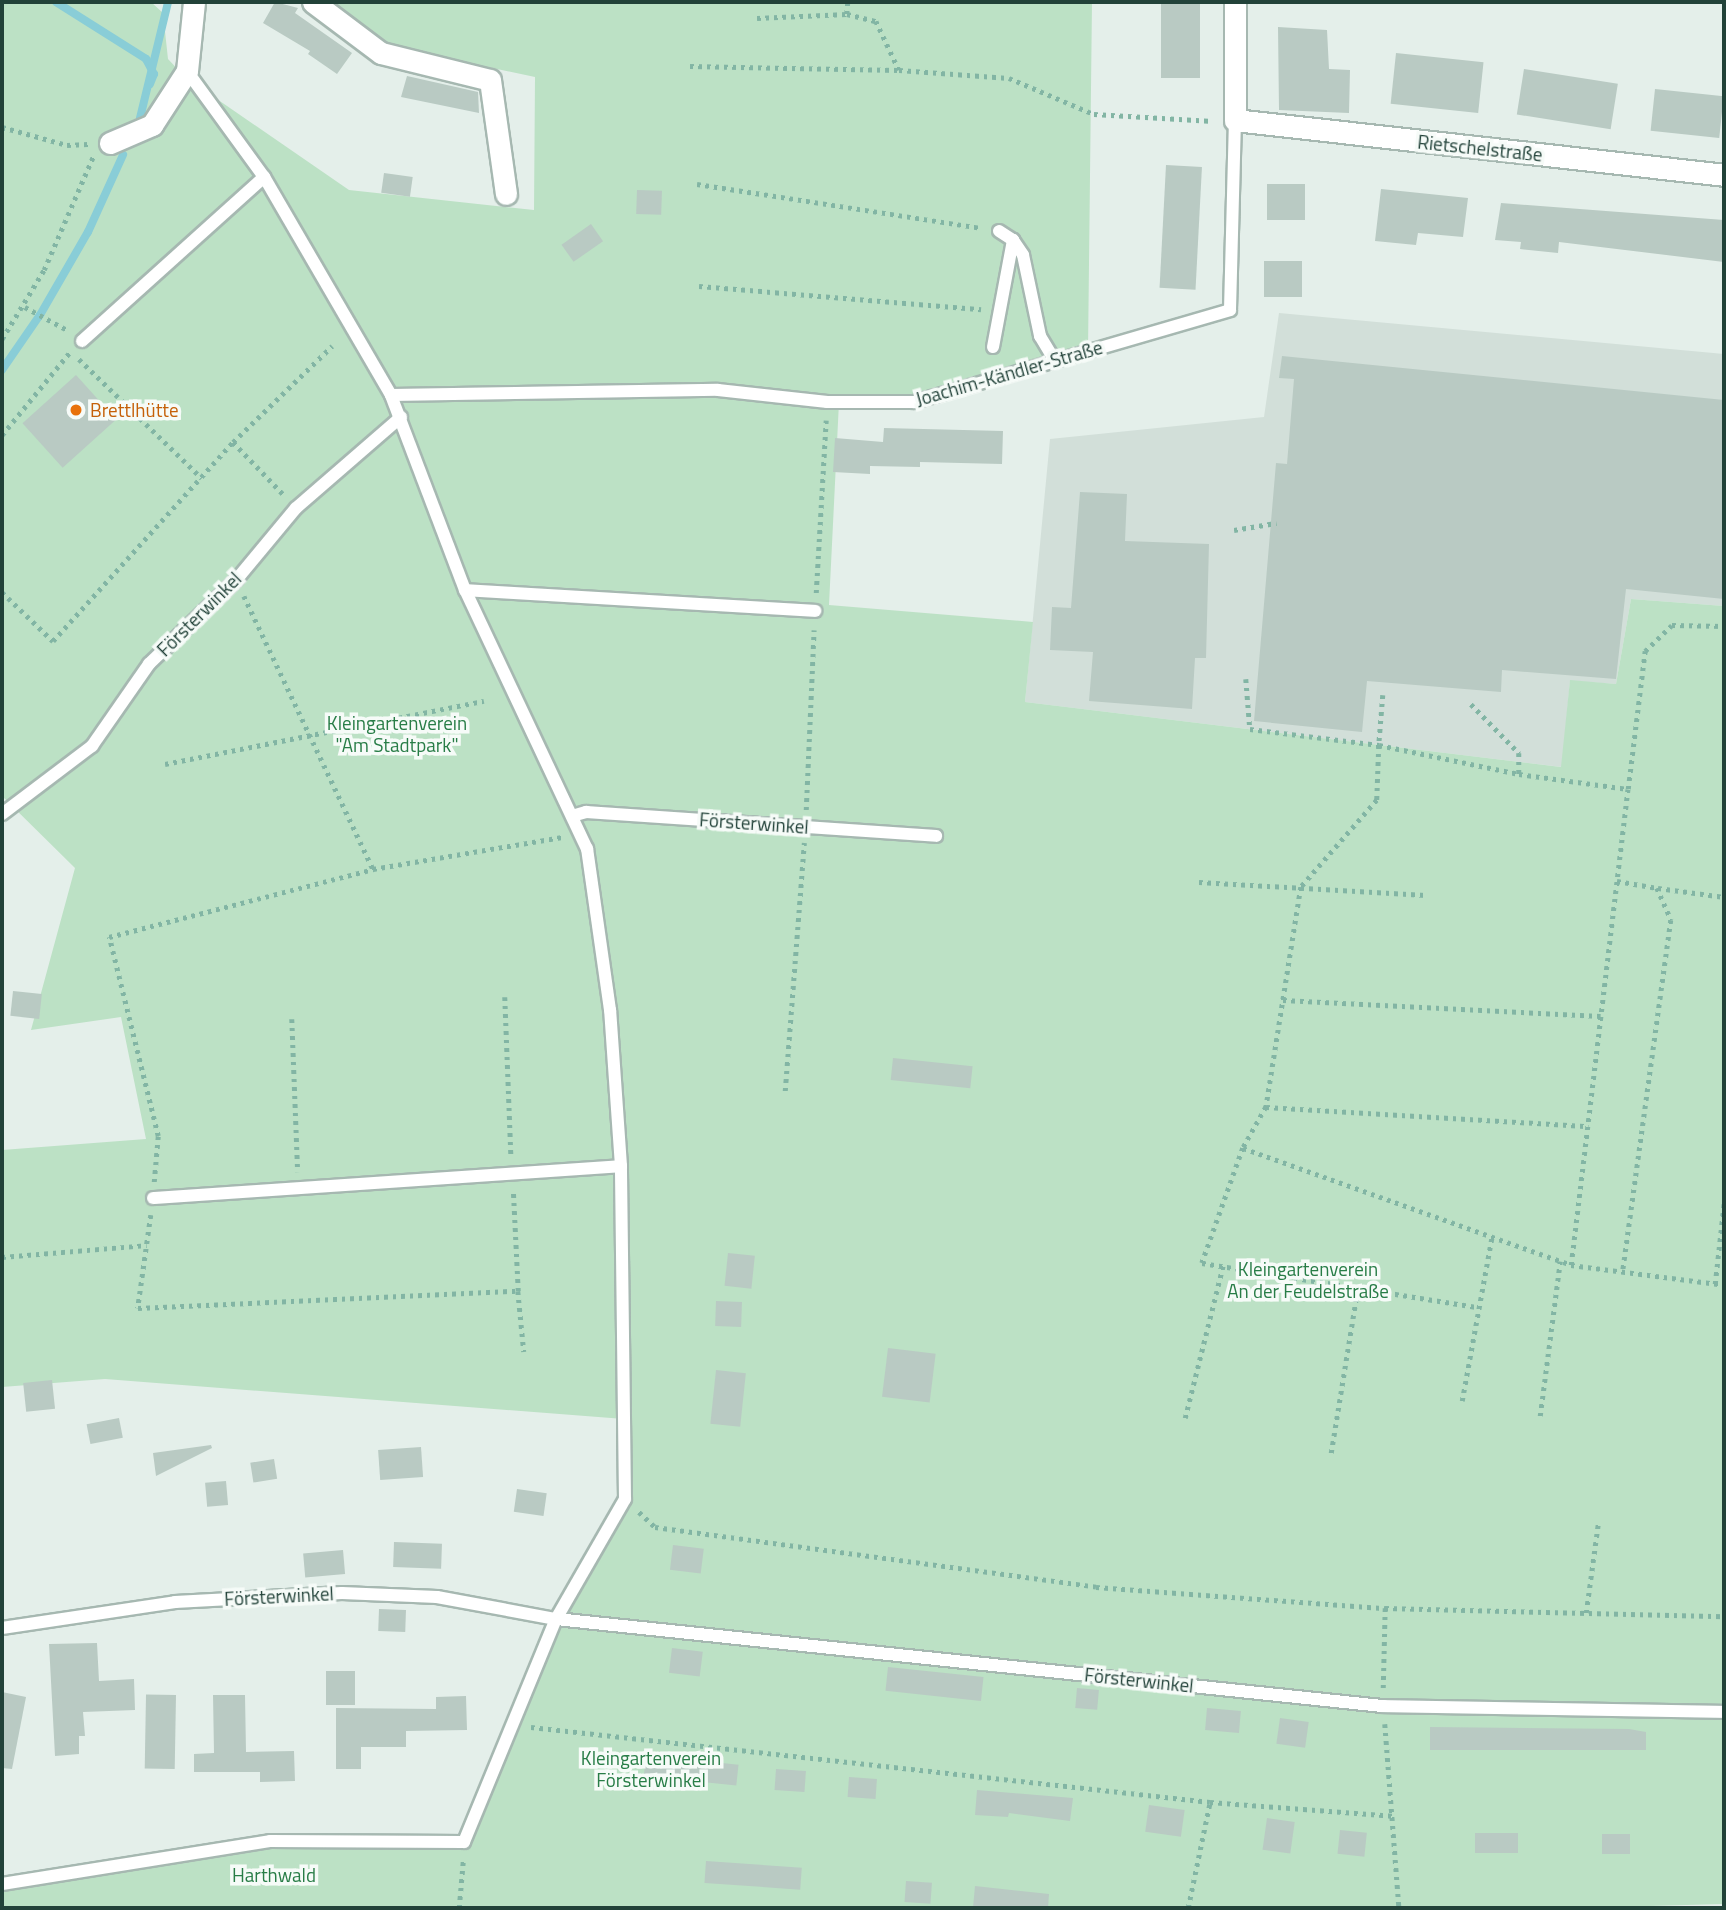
<!DOCTYPE html>
<meta charset="utf-8">
<style>
body{margin:0}
#map{position:relative;width:1726px;height:1910px;overflow:hidden;background:#e4efea;font-family:"Titillium Web",sans-serif}
div>[style]{position:absolute}
[style*='--x']{left:calc(var(--x)*1px);top:calc(var(--y)*1px);width:calc(var(--w)*1px);rotate:calc(var(--a)*1deg)}
.built>*{inset:0;background:#d2dfd9}
.green>*{inset:0;background:#bce1c5}
.stream>*{height:8px;margin:-4px;padding:0 4px;transform-origin:4px;border-radius:4px;background:#89cdd7}
.building>*{inset:0;background:#b9cac3;transform-origin:0 0}
.path>*{height:4.5px;margin-top:-2.25px;transform-origin:0;background:repeating-linear-gradient(90deg,#82b5a4 0 3.5px,transparent 0 8.5px)}
.roads{filter:drop-shadow(2px 0 #a6b8b1) drop-shadow(-2px 0 #a6b8b1) drop-shadow(0 2px #a6b8b1) drop-shadow(0 -2px #a6b8b1)}
.service>*{height:12px;margin:-6px;padding:0 6px;transform-origin:6px;border-radius:6px;background:#fff}
.minor>*{height:21px;margin:-10.5px;padding:0 10.5px;transform-origin:10.5px;border-radius:10.5px;background:#fff}
.dots>*{width:19px;height:19px;translate:-50% -50%;box-sizing:border-box;border:4px solid #f6fbf8;border-radius:50%}
span{translate:-50% -50%;white-space:nowrap;text-align:center;line-height:1.15;-webkit-text-stroke:7px #f6fbf8;paint-order:stroke}
.street-label{font-size:19px;color:#224239}
.food-label{font-size:19px;color:#c56008}
.left{translate:0 -50%;text-align:left}
.park-label{font-size:19px;color:#287d47}
.frame{position:absolute;inset:0;border:4px solid #224239;pointer-events:none}
</style>
<div id="map">
<div class="built">
<i style="clip-path:polygon(1279px 313px,1724px 354px,1724px 606px,1631px 599px,1616px 684px,1570px 681px,1562px 767px,1025px 702px,1050px 439px,1264px 417px)"></i>
</div>
<div class="green">
<i style="clip-path:polygon(4px 2px,151px 2px,163px 13px,168px 59px,185px 77px,349px 190px,534px 210px,535px 77px,384px 45px,325px 2px,1092px 2px,1088px 351px,914px 402px,839px 402px,829px 605px,1033px 622px,1025px 702px,1561px 767px,1570px 680px,1616px 684px,1631px 599px,1724px 606px,1724px 1904px,1574px 1908px,2px 1908px,2px 1884px,270px 1841px,464px 1842px,556px 1619px,625px 1499px,624px 1419px,105px 1379px,2px 1387px,2px 1150px,146px 1139px,121px 1017px,31px 1030px,75px 868px,2px 796px)"></i>
</div>
<div class="stream">
<i style="--x:56;--y:2;--w:107;--a:32.3"></i>
<i style="--x:146;--y:59;--w:17;--a:62"></i>
<i style="--x:154;--y:74;--w:11;--a:112"></i>
<i style="--x:140;--y:118;--w:119;--a:-76.4"></i>
<i style="--x:2;--y:370;--w:67;--a:-55.4"></i>
<i style="--x:40;--y:315;--w:96;--a:-60"></i>
<i style="--x:88;--y:232;--w:85;--a:-65.6"></i>
</div>
<div class="building">
<i style="clip-path:polygon(275px 2px,298px 8px,295px 13px,352px 53px,337px 74px,308px 54px,310px 51px,263px 23px)"></i>
<i style="left:1161px;top:2px;width:39px;height:76px"></i>
<i style="clip-path:polygon(1278px 27px,1327px 30px,1329px 69px,1350px 70px,1349px 113px,1279px 110px)"></i>
<i style="left:1396px;top:53px;width:88px;height:51px;rotate:6deg"></i>
<i style="left:1524px;top:69px;width:95px;height:46px;rotate:9deg"></i>
<i style="clip-path:polygon(407px 76px,478px 92px,479px 113px,401px 97px)"></i>
<i style="left:1655px;top:89px;width:69px;height:42px;rotate:6deg"></i>
<i style="left:1166px;top:165px;width:36px;height:123px;rotate:3deg"></i>
<i style="left:384px;top:173px;width:29px;height:20px;rotate:8deg"></i>
<i style="left:1267px;top:184px;width:38px;height:36px"></i>
<i style="clip-path:polygon(1381px 189px,1468px 198px,1463px 237px,1418px 233px,1416px 245px,1375px 241px)"></i>
<i style="left:637px;top:190px;width:25px;height:24px;rotate:2deg"></i>
<i style="clip-path:polygon(1501px 203px,1724px 220px,1724px 262px,1559px 242px,1558px 253px,1520px 249px,1521px 242px,1495px 240px)"></i>
<i style="left:591px;top:224px;width:21px;height:36px;rotate:55deg"></i>
<i style="left:1264px;top:261px;width:38px;height:36px"></i>
<i style="clip-path:polygon(1282px 356px,1724px 400px,1724px 599px,1626px 589px,1616px 679px,1502px 670px,1501px 692px,1367px 681px,1362px 732px,1254px 721px,1276px 463px,1287px 464px,1294px 379px,1279px 378px)"></i>
<i style="left:76px;top:375px;width:60px;height:72px;rotate:48deg"></i>
<i style="clip-path:polygon(884px 428px,1003px 431px,1002px 464px,920px 462px,920px 467px,870px 466px,870px 474px,833px 472px,835px 438px,883px 442px)"></i>
<i style="clip-path:polygon(1080px 492px,1127px 494px,1125px 541px,1209px 544px,1206px 658px,1195px 658px,1192px 709px,1089px 701px,1093px 652px,1050px 650px,1052px 607px,1071px 608px)"></i>
<i style="left:13px;top:991px;width:29px;height:25px;rotate:6deg"></i>
<i style="left:893px;top:1058px;width:80px;height:22px;rotate:6deg"></i>
<i style="left:728px;top:1253px;width:27px;height:33px;rotate:6deg"></i>
<i style="left:716px;top:1301px;width:26px;height:25px;rotate:2deg"></i>
<i style="left:888px;top:1348px;width:48px;height:49px;rotate:7deg"></i>
<i style="left:716px;top:1370px;width:30px;height:54px;rotate:6deg"></i>
<i style="left:52px;top:1380px;width:29px;height:29px;rotate:84deg"></i>
<i style="left:119px;top:1418px;width:20px;height:33px;rotate:79deg"></i>
<i style="clip-path:polygon(211px 1445px,212px 1448px,156px 1476px,153px 1453px)"></i>
<i style="left:421px;top:1447px;width:30px;height:43px;rotate:86deg"></i>
<i style="left:274px;top:1459px;width:20px;height:24px;rotate:81deg"></i>
<i style="left:226px;top:1481px;width:24px;height:21px;rotate:85deg"></i>
<i style="left:517px;top:1489px;width:30px;height:23px;rotate:8deg"></i>
<i style="left:394px;top:1542px;width:48px;height:25px;rotate:2deg"></i>
<i style="left:673px;top:1545px;width:31px;height:25px;rotate:7deg"></i>
<i style="left:343px;top:1550px;width:24px;height:40px;rotate:85deg"></i>
<i style="left:379px;top:1609px;width:27px;height:22px;rotate:2deg"></i>
<i style="clip-path:polygon(97px 1643px,99px 1681px,134px 1679px,135px 1710px,83px 1712px,85px 1736px,79px 1736px,79px 1754px,55px 1756px,49px 1644px)"></i>
<i style="left:672px;top:1648px;width:31px;height:25px;rotate:7deg"></i>
<i style="left:888px;top:1667px;width:96px;height:24px;rotate:6deg"></i>
<i style="left:326px;top:1671px;width:29px;height:34px"></i>
<i style="left:1077px;top:1688px;width:22px;height:20px;rotate:5deg"></i>
<i style="clip-path:polygon(2px 1692px,26px 1697px,12px 1769px,2px 1768px)"></i>
<i style="left:176px;top:1695px;width:74px;height:30px;rotate:91deg"></i>
<i style="clip-path:polygon(213px 1695px,245px 1695px,246px 1752px,294px 1751px,295px 1781px,260px 1782px,260px 1772px,194px 1772px,194px 1754px,214px 1753px)"></i>
<i style="clip-path:polygon(466px 1696px,467px 1730px,406px 1731px,406px 1747px,361px 1747px,361px 1769px,336px 1769px,336px 1708px,436px 1709px,436px 1697px)"></i>
<i style="left:1207px;top:1708px;width:34px;height:22px;rotate:5deg"></i>
<i style="left:1280px;top:1718px;width:29px;height:26px;rotate:8deg"></i>
<i style="clip-path:polygon(1430px 1727px,1629px 1729px,1646px 1732px,1646px 1750px,1430px 1750px)"></i>
<i style="left:646px;top:1755px;width:93px;height:21px;rotate:6deg"></i>
<i style="left:776px;top:1769px;width:30px;height:21px;rotate:4deg"></i>
<i style="left:849px;top:1777px;width:28px;height:20px;rotate:4deg"></i>
<i style="clip-path:polygon(977px 1790px,1073px 1798px,1070px 1821px,1009px 1813px,1008px 1817px,975px 1815px)"></i>
<i style="left:1149px;top:1805px;width:36px;height:27px;rotate:8deg"></i>
<i style="left:1267px;top:1818px;width:28px;height:32px;rotate:8deg"></i>
<i style="left:1340px;top:1830px;width:27px;height:24px;rotate:6deg"></i>
<i style="left:1475px;top:1833px;width:43px;height:20px"></i>
<i style="left:1602px;top:1834px;width:28px;height:20px"></i>
<i style="left:706px;top:1861px;width:96px;height:22px;rotate:4deg"></i>
<i style="left:906px;top:1881px;width:26px;height:21px;rotate:4deg"></i>
<i style="clip-path:polygon(975px 1886px,1049px 1894px,1048px 1908px,973px 1908px)"></i>
</div>
<div class="path">
<i style="--x:848;--y:2;--w:12;--a:95"></i>
<i style="--x:847;--y:14;--w:30;--a:14"></i>
<i style="--x:876;--y:21;--w:54;--a:64.9"></i>
<i style="--x:899;--y:70;--w:110;--a:4.2"></i>
<i style="--x:1009;--y:78;--w:92;--a:23"></i>
<i style="--x:1094;--y:114;--w:119;--a:3.4"></i>
<i style="--x:757;--y:18;--w:90;--a:-2.5"></i>
<i style="--x:690;--y:66;--w:209;--a:1.1"></i>
<i style="--x:2;--y:127;--w:67;--a:15.5"></i>
<i style="--x:67;--y:145;--w:21;--a:-3"></i>
<i style="--x:697;--y:184;--w:287;--a:8.8"></i>
<i style="--x:699;--y:286;--w:283;--a:4.7"></i>
<i style="--x:25;--y:307;--w:50;--a:28.6"></i>
<i style="--x:2;--y:339;--w:81;--a:-58.7"></i>
<i style="--x:44;--y:270;--w:123;--a:-66.6"></i>
<i style="--x:79;--y:359;--w:171;--a:44.1"></i>
<i style="--x:2;--y:435;--w:107;--a:-50.7"></i>
<i style="--x:233;--y:442;--w:138;--a:-44.1"></i>
<i style="--x:1234;--y:530;--w:43;--a:-9.5"></i>
<i style="--x:2;--y:592;--w:71;--a:43.9"></i>
<i style="--x:53;--y:641;--w:268;--a:-47.9"></i>
<i style="--x:233;--y:442;--w:74;--a:46.1"></i>
<i style="--x:816;--y:593;--w:173;--a:-86.7"></i>
<i style="--x:244;--y:596;--w:302;--a:64.7"></i>
<i style="--x:1246;--y:679;--w:50;--a:85.4"></i>
<i style="--x:1250;--y:729;--w:130;--a:7.1"></i>
<i style="--x:1379;--y:745;--w:55;--a:92.1"></i>
<i style="--x:1377;--y:800;--w:116;--a:131.1"></i>
<i style="--x:1301;--y:887;--w:223;--a:99"></i>
<i style="--x:1266;--y:1107;--w:47;--a:119.3"></i>
<i style="--x:1243;--y:1148;--w:348;--a:19.6"></i>
<i style="--x:1571;--y:1265;--w:479;--a:-83.2"></i>
<i style="--x:1383;--y:695;--w:50;--a:94.6"></i>
<i style="--x:1379;--y:745;--w:143;--a:11.7"></i>
<i style="--x:1471;--y:704;--w:69;--a:45.6"></i>
<i style="--x:1519;--y:753;--w:21;--a:90"></i>
<i style="--x:1519;--y:774;--w:110;--a:7.8"></i>
<i style="--x:1628;--y:789;--w:139;--a:-83"></i>
<i style="--x:1645;--y:651;--w:37;--a:-44"></i>
<i style="--x:1672;--y:625;--w:52;--a:1.1"></i>
<i style="--x:165;--y:764;--w:325;--a:-11.2"></i>
<i style="--x:806;--y:810;--w:180;--a:-87.5"></i>
<i style="--x:1617;--y:881;--w:41;--a:9.9"></i>
<i style="--x:1657;--y:888;--w:35;--a:66"></i>
<i style="--x:1671;--y:920;--w:355;--a:97.8"></i>
<i style="--x:1199;--y:882;--w:227;--a:3.3"></i>
<i style="--x:1658;--y:888;--w:67;--a:7.8"></i>
<i style="--x:505;--y:997;--w:159;--a:87.8"></i>
<i style="--x:1283;--y:1000;--w:318;--a:2.9"></i>
<i style="--x:292;--y:1019;--w:153;--a:87.8"></i>
<i style="--x:785;--y:1091;--w:249;--a:-85.6"></i>
<i style="--x:1266;--y:1107;--w:323;--a:3.4"></i>
<i style="--x:1243;--y:1148;--w:122;--a:109.6"></i>
<i style="--x:1202;--y:1263;--w:278;--a:9.1"></i>
<i style="--x:154;--y:1182;--w:46;--a:-85"></i>
<i style="--x:158;--y:1136;--w:205;--a:-103.8"></i>
<i style="--x:109;--y:937;--w:273;--a:-14.4"></i>
<i style="--x:373;--y:869;--w:192;--a:-9.6"></i>
<i style="--x:151;--y:1215;--w:94;--a:98"></i>
<i style="--x:138;--y:1308;--w:380;--a:-2.6"></i>
<i style="--x:518;--y:1291;--w:102;--a:-92.8"></i>
<i style="--x:2;--y:1257;--w:145;--a:-4.7"></i>
<i style="--x:1571;--y:1265;--w:154;--a:7.4"></i>
<i style="--x:1715;--y:1284;--w:82;--a:-83.7"></i>
<i style="--x:518;--y:1291;--w:61;--a:84.4"></i>
<i style="--x:1462;--y:1401;--w:168;--a:-79.7"></i>
<i style="--x:1540;--y:1416;--w:156;--a:-82.6"></i>
<i style="--x:1185;--y:1418;--w:157;--a:-76"></i>
<i style="--x:1331;--y:1453;--w:169;--a:-80.8"></i>
<i style="--x:639;--y:1512;--w:22;--a:43"></i>
<i style="--x:655;--y:1527;--w:445;--a:7.7"></i>
<i style="--x:1096;--y:1587;--w:290;--a:4.2"></i>
<i style="--x:1385;--y:1608;--w:339;--a:1.4"></i>
<i style="--x:1586;--y:1613;--w:90;--a:-82.3"></i>
<i style="--x:1383;--y:1688;--w:80;--a:-88.6"></i>
<i style="--x:1385;--y:1724;--w:185;--a:85.6"></i>
<i style="--x:531;--y:1727;--w:683;--a:6.3"></i>
<i style="--x:1210;--y:1802;--w:186;--a:4.3"></i>
<i style="--x:459;--y:1908;--w:47;--a:-85.1"></i>
<i style="--x:1188;--y:1908;--w:108;--a:-78.3"></i>
</div>
<div class="roads">
<div class="service">
<i style="--x:999;--y:231;--w:17;--a:33"></i>
<i style="--x:1013;--y:240;--w:18;--a:56"></i>
<i style="--x:1023;--y:255;--w:83;--a:78.1"></i>
<i style="--x:1040;--y:336;--w:29;--a:59"></i>
<i style="--x:82;--y:341;--w:245;--a:-42"></i>
<i style="--x:993;--y:347;--w:109;--a:-79.4"></i>
<i style="--x:391;--y:395;--w:327;--a:-0.9"></i>
<i style="--x:718;--y:390;--w:110;--a:6.3"></i>
<i style="--x:827;--y:402;--w:87;--a:0"></i>
<i style="--x:914;--y:402;--w:329;--a:-16.2"></i>
<i style="--x:1230;--y:310;--w:190;--a:-88.5"></i>
<i style="--x:465;--y:590;--w:351;--a:3.4"></i>
<i style="--x:2;--y:814;--w:113;--a:-37.1"></i>
<i style="--x:92;--y:746;--w:100;--a:-55.2"></i>
<i style="--x:149;--y:664;--w:122;--a:-44"></i>
<i style="--x:237;--y:579;--w:92;--a:-50.3"></i>
<i style="--x:296;--y:508;--w:139;--a:-40.9"></i>
<i style="--x:572;--y:816;--w:15;--a:-16"></i>
<i style="--x:586;--y:812;--w:351;--a:3.9"></i>
<i style="--x:153;--y:1198;--w:469;--a:-3.9"></i>
<i style="--x:2;--y:1628;--w:175;--a:-8.5"></i>
<i style="--x:175;--y:1602;--w:167;--a:-3.1"></i>
<i style="--x:342;--y:1593;--w:95;--a:2.4"></i>
<i style="--x:437;--y:1597;--w:121;--a:10.5"></i>
<i style="--x:556;--y:1619;--w:832;--a:6.01"></i>
<i style="--x:1383;--y:1706;--w:341;--a:1"></i>
<i style="--x:2;--y:1884;--w:271;--a:-9.1"></i>
<i style="--x:270;--y:1841;--w:194;--a:0.3"></i>
<i style="--x:464;--y:1842;--w:241;--a:-67.6"></i>
<i style="--x:556;--y:1619;--w:138;--a:-60.1"></i>
<i style="--x:625;--y:1499;--w:333;--a:-90.7"></i>
<i style="--x:621;--y:1166;--w:156;--a:-94"></i>
<i style="--x:610;--y:1010;--w:163;--a:-98.1"></i>
<i style="--x:587;--y:849;--w:286;--a:-115.2"></i>
<i style="--x:465;--y:590;--w:209;--a:-110.8"></i>
<i style="--x:391;--y:395;--w:252;--a:-120.2"></i>
<i style="--x:264;--y:177;--w:131;--a:-126"></i>
</div>
<div class="minor">
<i style="--x:313;--y:2;--w:85;--a:36.9"></i>
<i style="--x:381;--y:53;--w:112;--a:13.9"></i>
<i style="--x:490;--y:80;--w:115;--a:82"></i>
<i style="--x:1235;--y:2;--w:118;--a:90"></i>
<i style="--x:1235;--y:120;--w:492;--a:6.4"></i>
<i style="--x:110;--y:143;--w:46;--a:-23.2"></i>
<i style="--x:152;--y:125;--w:64;--a:-57.1"></i>
<i style="--x:187;--y:71;--w:69;--a:-84.2"></i>
</div>
</div>
<div class="dots">
<i style="left:76px;top:410px;background:#e8710a"></i>
</div>
<div class="street-label">
<span style="left:1480px;top:148px;rotate:6deg">Rietschelstraße</span>
<span style="left:1009px;top:373px;rotate:-16deg">Joachim-Kändler-Straße</span>
<span style="left:199px;top:614px;rotate:-45deg">Försterwinkel</span>
<span style="left:754px;top:823px;rotate:4deg">Försterwinkel</span>
<span style="left:279px;top:1596px;rotate:-3deg">Försterwinkel</span>
<span style="left:1139px;top:1680px;rotate:6deg">Försterwinkel</span>
</div>
<div class="food-label">
<span class="left" style="left:90px;top:410px">Brettlhütte</span>
</div>
<div class="park-label">
<span style="left:397px;top:734px">Kleingartenverein<br>"Am Stadtpark"</span>
<span style="left:1308px;top:1280px">Kleingartenverein<br>An der Feudelstraße</span>
<span style="left:651px;top:1769px">Kleingartenverein<br>Försterwinkel</span>
<span style="left:274px;top:1875px">Harthwald</span>
</div>
<div class="frame"></div>
</div>
